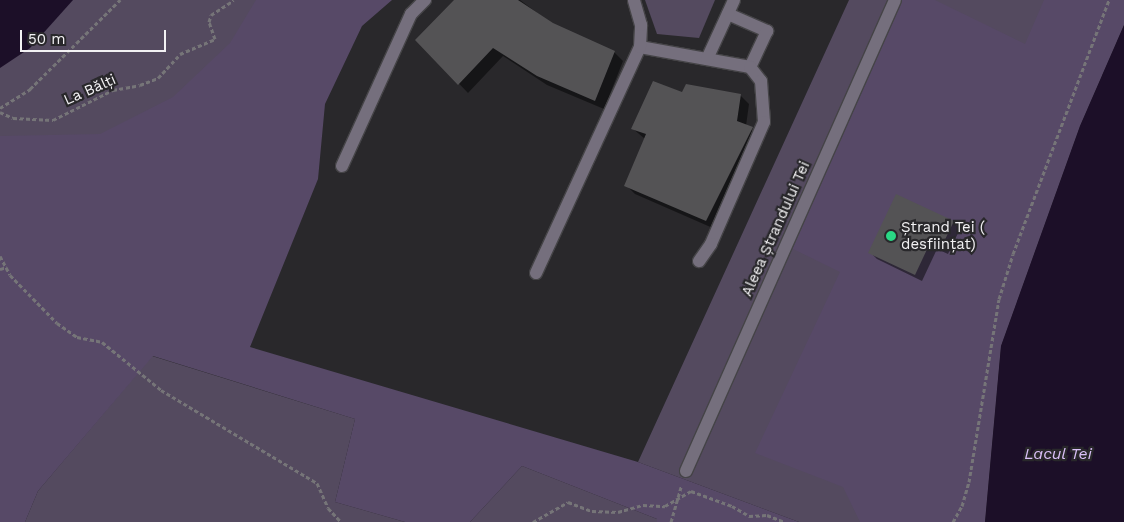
<!DOCTYPE html>
<meta charset="utf-8">
<style>
body{margin:0}
#map{position:relative;width:1124px;height:522px;overflow:hidden;background:#29282b;font-family:"Work Sans",sans-serif}
div>[style]{position:absolute}
[style*='--x']{left:calc(var(--x)*1px);top:calc(var(--y)*1px);width:calc(var(--w)*1px);rotate:calc(var(--a)*1deg)}
.green>*{inset:0;background:#544a5f}
.forest>*{inset:0;background:#574967}
.water>*{inset:0;background:#1c0f28}
.shadow>*{inset:0;background:#0007}
.building>*{inset:0;background:#545355}
.path>*{height:3px;margin-top:-1.5px;transform-origin:0;background:repeating-linear-gradient(90deg,#767578 0 4px,transparent 0 6.5px)}
.roads{filter:drop-shadow(1px 0 #454447) drop-shadow(-1px 0 #454447) drop-shadow(0 1px #454447) drop-shadow(0 -1px #454447)}
.minor>*{height:12px;margin:-6px;padding:0 6px;transform-origin:6px;border-radius:6px;background:#756f7d}
.dots>*{width:14px;height:14px;translate:-50% -50%;box-sizing:border-box;border:2px solid #29282b;border-radius:50%}
span{translate:-50% -50%;white-space:nowrap;text-align:center;line-height:1.15;-webkit-text-stroke:4.5px #29282b;paint-order:stroke}
.street-label{font-size:15px;color:#f2f1f3}
.poi-label{font-size:15px;color:#f2f1f3}
.left{translate:0 -50%;text-align:left}
.water-label{font-size:16px;color:#dac0f8;font-style:italic}
.scale{position:absolute;left:20px;top:30px;width:146px;height:22px;box-sizing:border-box;border:2px solid #f2f1f3;border-top:0;padding-left:6px;font-size:15px;line-height:18px;white-space:nowrap;color:#f2f1f3;-webkit-text-stroke:4px #29282b;paint-order:stroke}
</style>
<div id="map">
<div class="green">
<i style="clip-path:polygon(0 0,305px 0,0 235px)"></i>
<i style="clip-path:polygon(645px 0,715px 0,699px 38px,657px 34px)"></i>
<i style="clip-path:polygon(849px 0,1124px 0,1124px 25px,1080px 126px,1001px 346px,985px 522px,799px 522px,638px 462px)"></i>
<i style="clip-path:polygon(152px 356px,355px 419px,335px 502px,405px 522px,25px 522px,38px 491px)"></i>
<i style="clip-path:polygon(522px 466px,657px 519px,657px 522px,470px 522px)"></i>
</div>
<div class="forest">
<i style="clip-path:polygon(256px 0,392px 0,362px 26px,325px 104px,318px 179px,250px 347px,638px 462px,799px 522px,657px 522px,657px 519px,522px 466px,470px 522px,405px 522px,335px 502px,355px 419px,153px 356px,38px 491px,25px 522px,0 522px,0 136px,100px 134px,173px 97px,230px 43px)"></i>
<i style="clip-path:polygon(895px 0,935px 0,1025px 44px,1044px 0,1124px 0,1124px 25px,1080px 126px,1001px 346px,985px 522px,860px 522px,843px 487px,755px 453px,840px 272px,787px 246px)"></i>
</div>
<div class="water">
<i style="clip-path:polygon(0 0,73px 0,30px 48px,0 68px)"></i>
<i style="clip-path:polygon(1124px 25px,1124px 522px,985px 522px,1001px 346px,1080px 126px)"></i>
</div>
<div class="shadow">
<i style="clip-path:polygon(456px 0,520px 0,552px 24px,614px 52px,623px 61px,604px 109px,547px 85px,503px 56px,468px 93px,417px 40px)"></i>
<i style="clip-path:polygon(682px 94px,740px 95px,749px 104px,746px 126px,761px 137px,715px 229px,635px 194px,626px 185px,645px 139px,632px 128px)"></i>
<i style="clip-path:polygon(953px 222px,960px 229px,948px 254px,937px 249px,922px 281px,877px 259px,870px 252px)"></i>
</div>
<div class="building">
<i style="clip-path:polygon(454px 0,518px 0,553px 23px,615px 51px,595px 101px,537px 76px,493px 48px,458px 85px,415px 40px)"></i>
<i style="clip-path:polygon(653px 81px,682px 92px,686px 84px,741px 94px,737px 121px,753px 127px,706px 221px,624px 186px,646px 134px,631px 129px)"></i>
<i style="clip-path:polygon(896px 194px,954px 221px,941px 248px,930px 243px,915px 275px,868px 253px)"></i>
</div>
<div class="path">
<i style="--x:0;--y:108;--w:36;--a:-32"></i>
<i style="--x:30;--y:89;--w:127;--a:-44.7"></i>
<i style="--x:0;--y:112;--w:14;--a:25"></i>
<i style="--x:13;--y:118;--w:40;--a:2.9"></i>
<i style="--x:53;--y:120;--w:67;--a:-26.6"></i>
<i style="--x:113;--y:90;--w:27;--a:-10"></i>
<i style="--x:140;--y:85;--w:19;--a:-21"></i>
<i style="--x:158;--y:78;--w:33;--a:-47"></i>
<i style="--x:180;--y:54;--w:38;--a:-23"></i>
<i style="--x:215;--y:39;--w:18;--a:-109"></i>
<i style="--x:209;--y:22;--w:7;--a:-74"></i>
<i style="--x:211;--y:15;--w:27;--a:-33"></i>
<i style="--x:0;--y:256;--w:21;--a:62"></i>
<i style="--x:10;--y:275;--w:67;--a:45.6"></i>
<i style="--x:57;--y:323;--w:24;--a:35"></i>
<i style="--x:77;--y:337;--w:25;--a:11"></i>
<i style="--x:102;--y:342;--w:76;--a:39.1"></i>
<i style="--x:161;--y:390;--w:182;--a:30.8"></i>
<i style="--x:317;--y:483;--w:27;--a:66"></i>
<i style="--x:328;--y:508;--w:19;--a:47"></i>
<i style="--x:0;--y:269;--w:7;--a:-16"></i>
<i style="--x:533;--y:522;--w:40;--a:-29.7"></i>
<i style="--x:568;--y:502;--w:26;--a:21"></i>
<i style="--x:592;--y:511;--w:26;--a:2"></i>
<i style="--x:618;--y:512;--w:26;--a:-16"></i>
<i style="--x:643;--y:505;--w:22;--a:3"></i>
<i style="--x:665;--y:506;--w:30;--a:-30"></i>
<i style="--x:691;--y:491;--w:44;--a:20.1"></i>
<i style="--x:732;--y:506;--w:20;--a:30"></i>
<i style="--x:749;--y:516;--w:18;--a:-3"></i>
<i style="--x:767;--y:515;--w:18;--a:22"></i>
<i style="--x:671;--y:522;--w:37;--a:-74"></i>
<i style="--x:953;--y:522;--w:18;--a:-61"></i>
<i style="--x:962;--y:506;--w:25;--a:-74"></i>
<i style="--x:969;--y:482;--w:185;--a:-80.7"></i>
<i style="--x:999;--y:299;--w:47;--a:-72.7"></i>
<i style="--x:1013;--y:254;--w:272;--a:-69.3"></i>
</div>
<div class="roads">
<div class="minor">
<i style="--x:728;--y:14;--w:43;--a:23.6"></i>
<i style="--x:767;--y:31;--w:40;--a:115"></i>
<i style="--x:640;--y:47;--w:112;--a:10.3"></i>
<i style="--x:750;--y:67;--w:18;--a:52"></i>
<i style="--x:761;--y:81;--w:41;--a:85.8"></i>
<i style="--x:764;--y:122;--w:133;--a:113.5"></i>
<i style="--x:711;--y:244;--w:21;--a:125"></i>
<i style="--x:707;--y:59;--w:65;--a:-65.4"></i>
<i style="--x:342;--y:166;--w:167;--a:-65.6"></i>
<i style="--x:411;--y:14;--w:20;--a:-45"></i>
<i style="--x:536;--y:273;--w:249;--a:-65.3"></i>
<i style="--x:640;--y:47;--w:22;--a:-87"></i>
<i style="--x:641;--y:25;--w:26;--a:-106"></i>
<i style="--x:686;--y:471;--w:515;--a:-66.07"></i>
</div>
</div>
<div class="dots">
<i style="left:891px;top:236px;background:#2ad885"></i>
</div>
<div class="street-label">
<span style="left:90px;top:90px;rotate:-24deg">La Bălți</span>
<span style="left:776px;top:229px;rotate:-66deg">Aleea Ștrandului Tei</span>
</div>
<div class="poi-label">
<span class="left" style="left:901px;top:236px">Ștrand Tei (<br>desființat)</span>
</div>
<div class="water-label">
<span style="left:1058px;top:454px">Lacul Tei</span>
</div>
<div class="scale">50 m</div>
</div>
